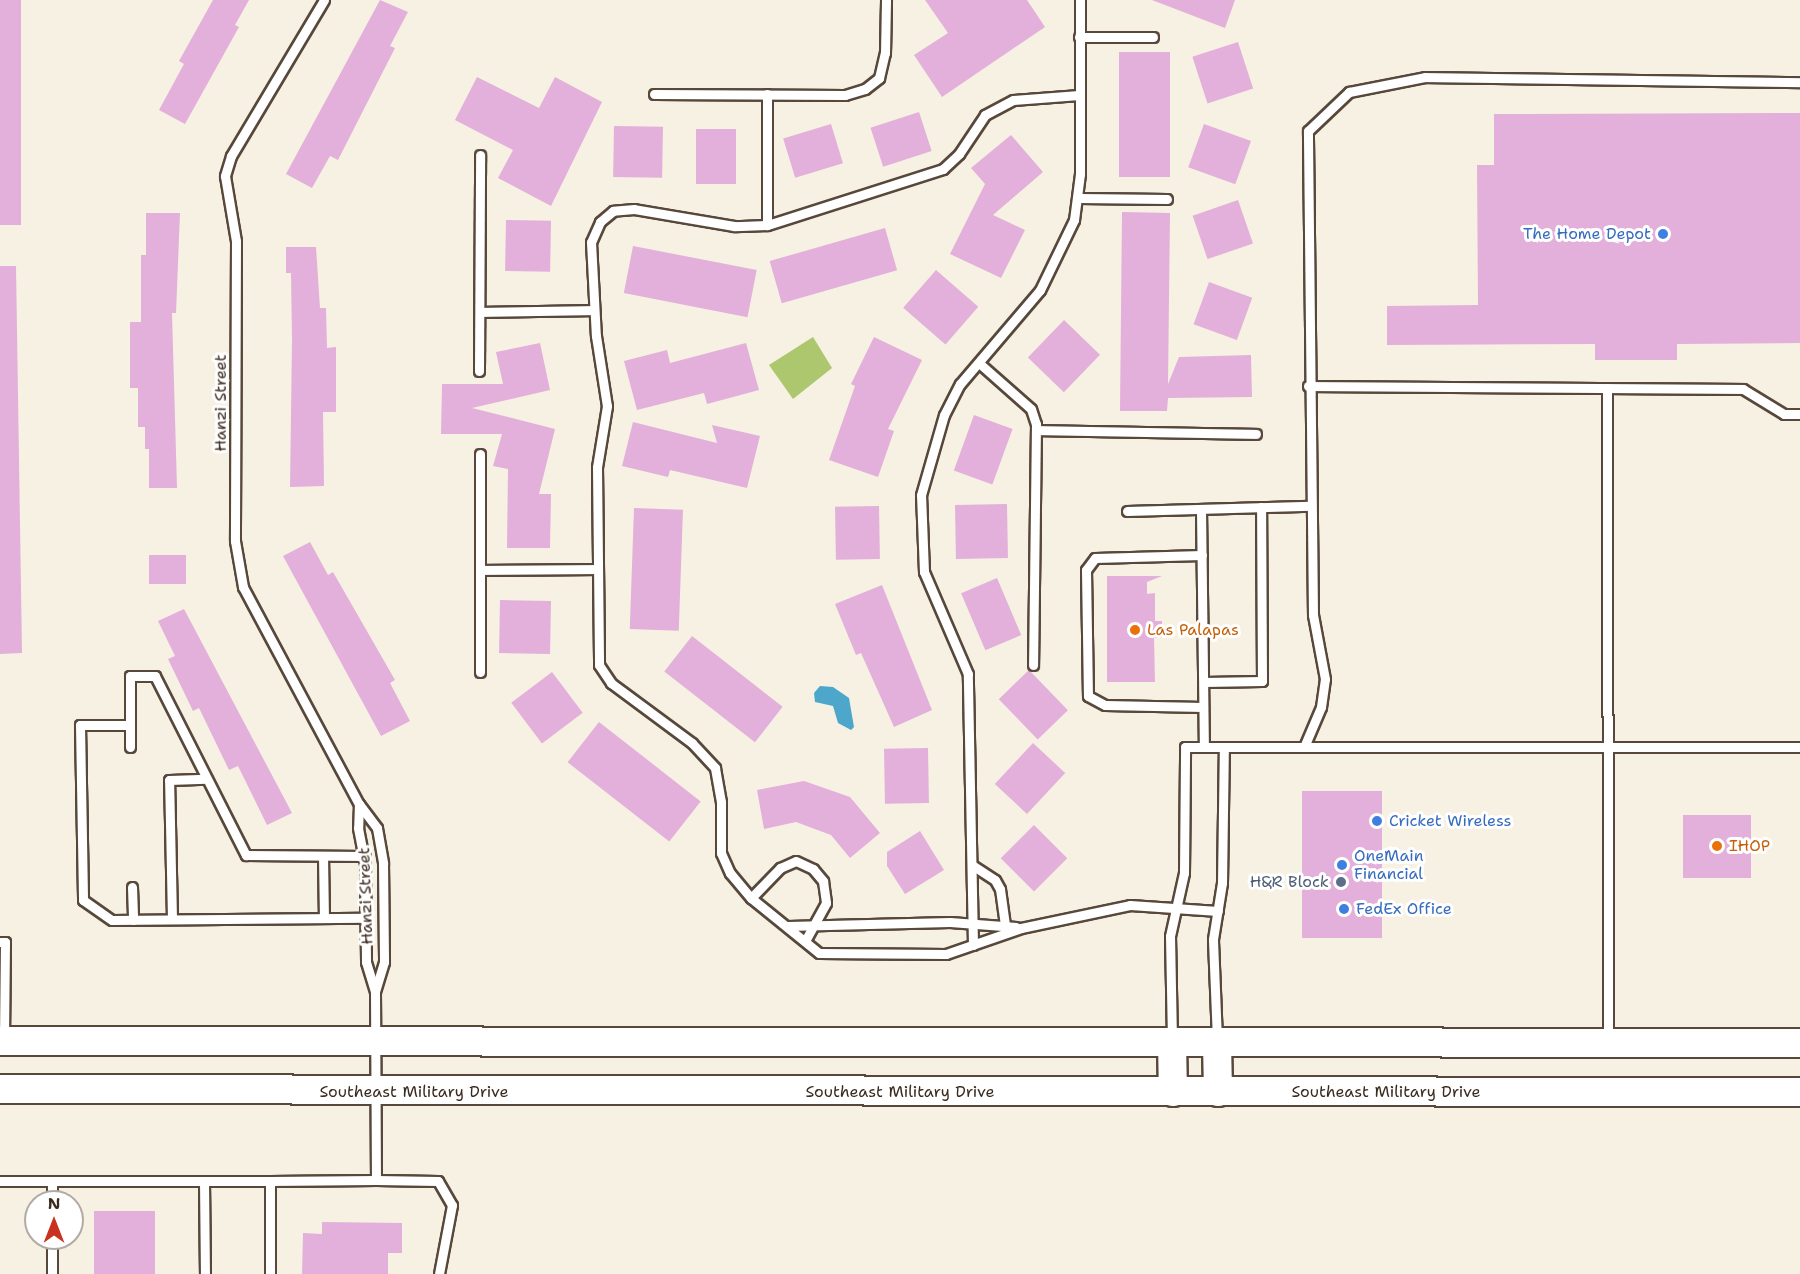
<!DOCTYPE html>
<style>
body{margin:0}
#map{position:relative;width:1800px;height:1274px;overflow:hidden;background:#f6f1e2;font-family:"Shantell Sans",sans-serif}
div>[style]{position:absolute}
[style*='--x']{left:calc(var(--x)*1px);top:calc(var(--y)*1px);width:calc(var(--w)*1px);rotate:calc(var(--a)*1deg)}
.green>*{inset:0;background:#acc76d}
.water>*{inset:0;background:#4ca7ca}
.building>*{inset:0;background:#e2b0da;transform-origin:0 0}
.roads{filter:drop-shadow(2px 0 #57483b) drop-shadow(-2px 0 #57483b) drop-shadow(0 2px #57483b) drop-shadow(0 -2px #57483b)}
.lane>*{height:9px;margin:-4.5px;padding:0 4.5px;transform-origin:4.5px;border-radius:4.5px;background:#fff}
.primary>*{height:28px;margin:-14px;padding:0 14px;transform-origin:14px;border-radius:14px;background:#fff}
.dots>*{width:16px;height:16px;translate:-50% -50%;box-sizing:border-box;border:3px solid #fff;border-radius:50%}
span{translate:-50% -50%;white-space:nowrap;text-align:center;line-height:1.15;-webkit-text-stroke:6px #fff;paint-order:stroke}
.shop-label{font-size:16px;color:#366cbe}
.right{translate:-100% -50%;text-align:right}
.left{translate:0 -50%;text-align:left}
.street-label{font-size:16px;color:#3b2a1e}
.food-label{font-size:16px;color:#c56008}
.service-label{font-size:16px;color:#4e5e75}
.north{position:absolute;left:24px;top:1190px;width:60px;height:60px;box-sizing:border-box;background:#fff;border:2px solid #b1aaa5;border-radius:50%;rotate:0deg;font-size:16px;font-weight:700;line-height:24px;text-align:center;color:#3b2a1e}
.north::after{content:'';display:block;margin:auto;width:21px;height:27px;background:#c8321e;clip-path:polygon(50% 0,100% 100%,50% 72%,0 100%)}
</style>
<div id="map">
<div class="green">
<i style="clip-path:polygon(813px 337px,832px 368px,793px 399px,769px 365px)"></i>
</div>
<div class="water">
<i style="clip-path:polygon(820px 686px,833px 687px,849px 698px,854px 727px,851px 730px,838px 723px,833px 706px,815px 702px,814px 693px)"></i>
</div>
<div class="building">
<i style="left:0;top:0;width:21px;height:225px"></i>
<i style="clip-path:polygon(213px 0,249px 0,235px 25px,239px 27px,185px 124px,159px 110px,184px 64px,179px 61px)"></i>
<i style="clip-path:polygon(380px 0,408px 12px,390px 46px,395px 48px,338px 160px,330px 156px,312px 188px,286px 174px)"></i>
<i style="clip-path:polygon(925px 0,1027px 0,1045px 27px,942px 97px,914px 55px,948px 33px)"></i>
<i style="clip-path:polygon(1152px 0,1235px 0,1225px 28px)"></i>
<i style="left:1238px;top:42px;width:49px;height:48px;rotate:72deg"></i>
<i style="left:1119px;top:52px;width:51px;height:125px"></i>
<i style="clip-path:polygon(477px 77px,539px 108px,555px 77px,602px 102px,551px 206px,498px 178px,513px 150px,455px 120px)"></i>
<i style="left:919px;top:112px;width:41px;height:51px;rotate:72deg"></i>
<i style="clip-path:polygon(1800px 113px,1800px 343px,1677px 344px,1677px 360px,1595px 360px,1595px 344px,1387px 345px,1387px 306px,1478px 305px,1477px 165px,1494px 165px,1494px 114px)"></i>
<i style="left:831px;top:124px;width:41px;height:50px;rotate:73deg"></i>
<i style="left:1204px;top:124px;width:50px;height:46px;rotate:20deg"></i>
<i style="left:614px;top:126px;width:49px;height:51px;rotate:1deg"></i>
<i style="left:696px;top:129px;width:40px;height:55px"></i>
<i style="clip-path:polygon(1011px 135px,1043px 172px,993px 215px,1025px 230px,1001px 278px,950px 254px,985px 184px,971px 168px)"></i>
<i style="left:1238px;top:200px;width:46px;height:48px;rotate:71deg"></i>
<i style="clip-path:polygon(1122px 212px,1170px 213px,1168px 384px,1179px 357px,1251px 355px,1252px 397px,1168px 398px,1167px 411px,1120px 411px)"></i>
<i style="clip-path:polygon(146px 213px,180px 213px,176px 313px,172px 313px,177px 488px,149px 488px,149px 449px,145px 449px,145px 427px,138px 427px,138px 388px,130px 388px,130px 322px,141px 322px,141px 255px,146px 255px)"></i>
<i style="left:506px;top:220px;width:45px;height:51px;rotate:1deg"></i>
<i style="left:885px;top:228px;width:44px;height:120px;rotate:74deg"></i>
<i style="left:633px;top:246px;width:126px;height:48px;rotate:11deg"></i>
<i style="clip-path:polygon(286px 247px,316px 247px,320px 308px,326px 308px,327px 348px,336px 347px,336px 412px,323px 412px,324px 486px,290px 487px,292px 339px,291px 273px,286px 273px)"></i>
<i style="clip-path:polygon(0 266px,16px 266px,22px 653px,0 654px)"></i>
<i style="left:936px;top:270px;width:56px;height:50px;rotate:41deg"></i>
<i style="left:1209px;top:282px;width:46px;height:45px;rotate:20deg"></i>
<i style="left:1064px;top:320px;width:50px;height:52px;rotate:44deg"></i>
<i style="clip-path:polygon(874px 337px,922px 360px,888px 429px,894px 431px,878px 477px,829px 460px,855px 386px,851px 384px)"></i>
<i style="clip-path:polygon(540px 343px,550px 390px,472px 408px,555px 429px,539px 494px,551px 494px,550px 548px,507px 548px,508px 469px,493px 466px,502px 434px,441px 434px,442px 384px,503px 384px,496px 352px)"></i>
<i style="clip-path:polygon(746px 343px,759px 390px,707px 404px,704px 393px,637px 410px,624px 361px,667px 350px,670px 363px)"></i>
<i style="left:974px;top:415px;width:41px;height:59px;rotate:20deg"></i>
<i style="clip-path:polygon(633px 422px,717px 443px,712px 425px,760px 436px,747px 488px,670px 470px,668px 477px,622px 466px)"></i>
<i style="left:1007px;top:504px;width:54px;height:52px;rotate:89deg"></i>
<i style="left:879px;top:506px;width:53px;height:44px;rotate:89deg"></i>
<i style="left:634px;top:508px;width:49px;height:121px;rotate:2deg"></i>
<i style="clip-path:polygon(310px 542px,328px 575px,333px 572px,395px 680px,390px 683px,410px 721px,381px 736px,283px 556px)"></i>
<i style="left:149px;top:555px;width:37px;height:29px"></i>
<i style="clip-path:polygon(1107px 576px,1162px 576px,1147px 582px,1147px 594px,1155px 593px,1155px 621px,1162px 621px,1162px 638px,1154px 638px,1155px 682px,1107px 682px)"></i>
<i style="left:997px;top:578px;width:62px;height:39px;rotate:67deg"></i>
<i style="clip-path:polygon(882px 585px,932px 710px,894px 727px,861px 653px,856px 655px,835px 604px)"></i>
<i style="left:500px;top:600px;width:51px;height:53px;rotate:1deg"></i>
<i style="clip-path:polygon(184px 609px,292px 813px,267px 825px,238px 766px,229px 770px,199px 708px,193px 711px,168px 659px,175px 656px,158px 621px)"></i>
<i style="left:692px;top:636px;width:115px;height:45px;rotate:38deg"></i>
<i style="left:1029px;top:670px;width:56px;height:42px;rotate:46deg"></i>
<i style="left:552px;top:672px;width:51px;height:51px;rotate:53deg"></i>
<i style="left:599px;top:722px;width:129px;height:51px;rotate:38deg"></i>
<i style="left:1033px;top:743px;width:44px;height:56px;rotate:43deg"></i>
<i style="left:928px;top:748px;width:55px;height:44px;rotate:89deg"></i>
<i style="clip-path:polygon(804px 781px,850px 797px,880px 833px,850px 858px,831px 835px,796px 822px,764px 829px,757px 790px)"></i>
<i style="left:1302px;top:791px;width:80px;height:147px"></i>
<i style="left:1683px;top:815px;width:68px;height:63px"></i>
<i style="left:1034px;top:825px;width:47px;height:47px;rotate:45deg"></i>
<i style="clip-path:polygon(920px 831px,944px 870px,905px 894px,887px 866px,887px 852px)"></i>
<i style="left:94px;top:1211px;width:61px;height:63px"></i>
<i style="clip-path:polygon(322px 1222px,402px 1223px,402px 1253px,388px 1253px,388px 1274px,302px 1274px,303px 1233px,322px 1234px)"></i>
</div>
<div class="roads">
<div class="lane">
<i style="--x:324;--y:0;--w:182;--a:120.8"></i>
<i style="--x:231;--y:156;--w:21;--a:107"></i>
<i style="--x:225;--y:176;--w:66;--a:80.4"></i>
<i style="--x:236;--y:241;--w:300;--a:90.2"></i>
<i style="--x:235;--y:541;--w:47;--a:80.1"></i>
<i style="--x:243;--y:587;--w:246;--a:61.9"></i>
<i style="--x:359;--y:804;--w:30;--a:53"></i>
<i style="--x:377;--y:828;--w:36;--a:80"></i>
<i style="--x:383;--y:863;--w:99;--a:89.4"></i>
<i style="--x:384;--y:962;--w:31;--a:107"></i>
<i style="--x:1079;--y:37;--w:74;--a:0"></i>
<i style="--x:654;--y:94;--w:191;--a:0.3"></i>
<i style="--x:845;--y:95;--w:21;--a:-17"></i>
<i style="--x:865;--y:89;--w:18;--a:-38"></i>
<i style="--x:879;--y:78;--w:26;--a:-77"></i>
<i style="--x:885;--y:53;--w:53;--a:-88.9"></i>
<i style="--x:1079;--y:95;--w:66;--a:175.7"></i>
<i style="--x:1013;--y:100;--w:32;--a:152"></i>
<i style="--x:985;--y:115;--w:47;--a:123.7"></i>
<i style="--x:959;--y:154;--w:22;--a:137"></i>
<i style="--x:943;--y:169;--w:185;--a:162.3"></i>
<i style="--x:767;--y:225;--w:33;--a:178"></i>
<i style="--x:734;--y:226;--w:101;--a:-170.4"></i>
<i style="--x:634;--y:209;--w:21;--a:175"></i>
<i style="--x:613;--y:211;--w:17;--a:140"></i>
<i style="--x:600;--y:222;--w:22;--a:114"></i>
<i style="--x:591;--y:242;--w:94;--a:87"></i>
<i style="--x:596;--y:336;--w:71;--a:81.1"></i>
<i style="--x:607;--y:406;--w:62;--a:99.3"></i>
<i style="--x:597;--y:467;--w:198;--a:89.4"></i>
<i style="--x:599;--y:665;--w:22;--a:56"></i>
<i style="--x:611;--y:683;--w:101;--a:36.5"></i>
<i style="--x:692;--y:743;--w:34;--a:47"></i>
<i style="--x:715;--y:768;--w:35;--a:80"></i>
<i style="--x:721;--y:802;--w:51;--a:90"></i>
<i style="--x:721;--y:853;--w:22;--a:66"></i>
<i style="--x:730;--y:873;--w:33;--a:50"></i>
<i style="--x:751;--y:898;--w:87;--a:39"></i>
<i style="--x:819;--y:953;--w:127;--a:0.5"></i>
<i style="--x:946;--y:954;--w:79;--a:-19.1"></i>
<i style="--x:1021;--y:928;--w:111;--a:-11.9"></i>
<i style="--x:1130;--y:905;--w:88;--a:3.9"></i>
<i style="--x:1079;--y:198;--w:88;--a:0.7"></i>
<i style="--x:767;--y:225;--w:131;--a:-90"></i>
<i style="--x:481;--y:312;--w:113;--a:-1"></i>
<i style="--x:979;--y:363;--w:69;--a:41.5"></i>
<i style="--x:1031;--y:409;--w:16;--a:72"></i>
<i style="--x:1036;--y:424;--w:241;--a:90.7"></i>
<i style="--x:479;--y:371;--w:216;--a:-89.7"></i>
<i style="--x:1308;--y:386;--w:435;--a:0.4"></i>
<i style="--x:1743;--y:389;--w:48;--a:31.4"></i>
<i style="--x:1784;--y:414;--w:16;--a:0"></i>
<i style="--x:1607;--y:388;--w:652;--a:89.91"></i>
<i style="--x:1036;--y:430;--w:220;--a:1"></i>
<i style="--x:1201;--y:509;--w:238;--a:89.3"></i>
<i style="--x:1127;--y:511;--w:184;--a:-1.6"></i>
<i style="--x:1202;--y:555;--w:107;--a:178.4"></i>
<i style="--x:1095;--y:558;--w:15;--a:127"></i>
<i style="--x:1086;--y:570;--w:126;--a:89.1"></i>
<i style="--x:1088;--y:696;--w:19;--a:28"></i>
<i style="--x:1105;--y:705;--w:98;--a:1.2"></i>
<i style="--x:480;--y:570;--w:117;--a:-0.5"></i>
<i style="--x:480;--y:672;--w:218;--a:-90"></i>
<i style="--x:1204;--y:682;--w:58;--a:-1"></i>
<i style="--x:1262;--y:681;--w:174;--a:-90.3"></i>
<i style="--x:130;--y:725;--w:50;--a:180"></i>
<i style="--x:80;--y:725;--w:175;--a:89"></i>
<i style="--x:83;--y:900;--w:35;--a:35"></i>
<i style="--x:112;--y:920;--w:254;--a:-0.5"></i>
<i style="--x:130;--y:747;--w:71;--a:-90"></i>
<i style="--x:130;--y:676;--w:25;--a:0"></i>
<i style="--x:155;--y:676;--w:201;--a:63.1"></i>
<i style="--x:246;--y:855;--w:119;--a:0.5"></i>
<i style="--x:1304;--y:747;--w:43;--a:-67"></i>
<i style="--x:1321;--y:707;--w:28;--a:-82"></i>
<i style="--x:1325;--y:679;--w:65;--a:-100.6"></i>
<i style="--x:1313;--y:615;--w:484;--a:-90.6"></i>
<i style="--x:1308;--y:131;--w:57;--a:-43.6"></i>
<i style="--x:1349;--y:92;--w:77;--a:-11.2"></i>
<i style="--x:1425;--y:77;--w:375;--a:0.8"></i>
<i style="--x:359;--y:804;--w:24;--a:92"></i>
<i style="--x:358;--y:828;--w:37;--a:79"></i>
<i style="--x:365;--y:864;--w:98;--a:89.4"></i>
<i style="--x:366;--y:962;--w:31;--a:73"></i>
<i style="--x:375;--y:992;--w:188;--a:89.7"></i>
<i style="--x:323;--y:856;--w:62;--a:89.1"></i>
<i style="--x:972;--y:865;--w:27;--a:33"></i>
<i style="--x:995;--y:880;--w:10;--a:61"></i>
<i style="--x:1000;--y:889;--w:43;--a:82.1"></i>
<i style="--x:132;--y:887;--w:33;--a:88"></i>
<i style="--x:751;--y:898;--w:42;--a:-46"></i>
<i style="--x:780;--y:868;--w:17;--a:-24"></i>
<i style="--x:796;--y:861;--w:19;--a:25"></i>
<i style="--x:813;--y:869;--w:16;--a:50"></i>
<i style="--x:823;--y:881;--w:22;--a:82"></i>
<i style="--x:826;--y:903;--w:43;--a:118.9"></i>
<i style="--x:172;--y:919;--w:139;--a:-91.2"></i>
<i style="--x:169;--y:780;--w:37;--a:-2"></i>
<i style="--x:788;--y:926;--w:162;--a:-1.4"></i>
<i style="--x:950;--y:922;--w:66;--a:4.3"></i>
<i style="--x:0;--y:942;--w:5;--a:0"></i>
<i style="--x:5;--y:942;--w:95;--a:90.6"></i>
<i style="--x:973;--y:945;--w:271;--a:-91.1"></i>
<i style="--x:968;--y:674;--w:111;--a:-113.3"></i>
<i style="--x:924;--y:572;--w:77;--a:-92.2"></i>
<i style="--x:921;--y:495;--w:83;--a:-74"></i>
<i style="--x:944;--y:415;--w:35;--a:-63"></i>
<i style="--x:960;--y:384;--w:123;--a:-49.6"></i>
<i style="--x:1040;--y:290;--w:78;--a:-64.1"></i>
<i style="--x:1074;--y:220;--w:46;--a:-82.6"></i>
<i style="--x:1080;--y:174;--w:174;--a:-90"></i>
<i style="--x:1172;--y:1040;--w:104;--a:-91.1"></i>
<i style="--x:1170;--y:936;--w:65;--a:-77.5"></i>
<i style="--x:1184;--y:873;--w:126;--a:-89.5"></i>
<i style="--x:1185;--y:747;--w:615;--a:0"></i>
<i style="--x:1217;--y:1040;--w:101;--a:-92.3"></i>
<i style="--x:1213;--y:939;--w:57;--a:-80.9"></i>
<i style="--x:1222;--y:883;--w:136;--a:-89.2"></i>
<i style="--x:0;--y:1181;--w:270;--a:0"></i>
<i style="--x:204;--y:1181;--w:93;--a:89.4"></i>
<i style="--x:52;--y:1202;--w:21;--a:-90"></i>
<i style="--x:52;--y:1274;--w:36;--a:-90"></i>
<i style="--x:270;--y:1274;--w:93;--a:-90"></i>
<i style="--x:270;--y:1181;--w:106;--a:-0.5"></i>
<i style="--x:376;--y:1180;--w:62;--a:0.9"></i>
<i style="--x:438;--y:1181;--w:28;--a:60"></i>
<i style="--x:452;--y:1205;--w:70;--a:100.7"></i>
</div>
<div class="primary">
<i style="--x:0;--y:1041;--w:1800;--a:0.06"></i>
<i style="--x:1172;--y:1042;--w:50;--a:88.9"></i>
<i style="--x:1217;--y:1043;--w:49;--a:88.8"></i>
<i style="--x:0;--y:1089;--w:1800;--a:0.1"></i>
</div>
</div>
<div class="dots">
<i style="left:1663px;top:234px;background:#3f7fe0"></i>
<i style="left:1135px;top:630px;background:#e8710a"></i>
<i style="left:1377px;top:821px;background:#3f7fe0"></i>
<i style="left:1717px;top:846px;background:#e8710a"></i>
<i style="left:1342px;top:865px;background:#3f7fe0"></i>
<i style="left:1341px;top:882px;background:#5c6f8a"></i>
<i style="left:1344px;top:909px;background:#3f7fe0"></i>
</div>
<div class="shop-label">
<span class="right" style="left:1651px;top:234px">The Home Depot</span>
<span class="left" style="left:1389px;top:821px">Cricket Wireless</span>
<span class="left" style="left:1354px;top:865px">OneMain<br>Financial</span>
<span class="left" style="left:1356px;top:909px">FedEx Office</span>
</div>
<div class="street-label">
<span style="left:221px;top:403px;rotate:-90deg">Hanzi Street</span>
<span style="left:366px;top:896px;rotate:-92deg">Hanzi Street</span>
<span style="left:414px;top:1092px">Southeast Military Drive</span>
<span style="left:900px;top:1092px">Southeast Military Drive</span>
<span style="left:1386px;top:1092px">Southeast Military Drive</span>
</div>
<div class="food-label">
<span class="left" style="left:1147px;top:630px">Las Palapas</span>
<span class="left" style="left:1729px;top:846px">IHOP</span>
</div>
<div class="service-label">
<span class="right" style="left:1329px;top:882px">H&amp;R Block</span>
</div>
<div class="north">N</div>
</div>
